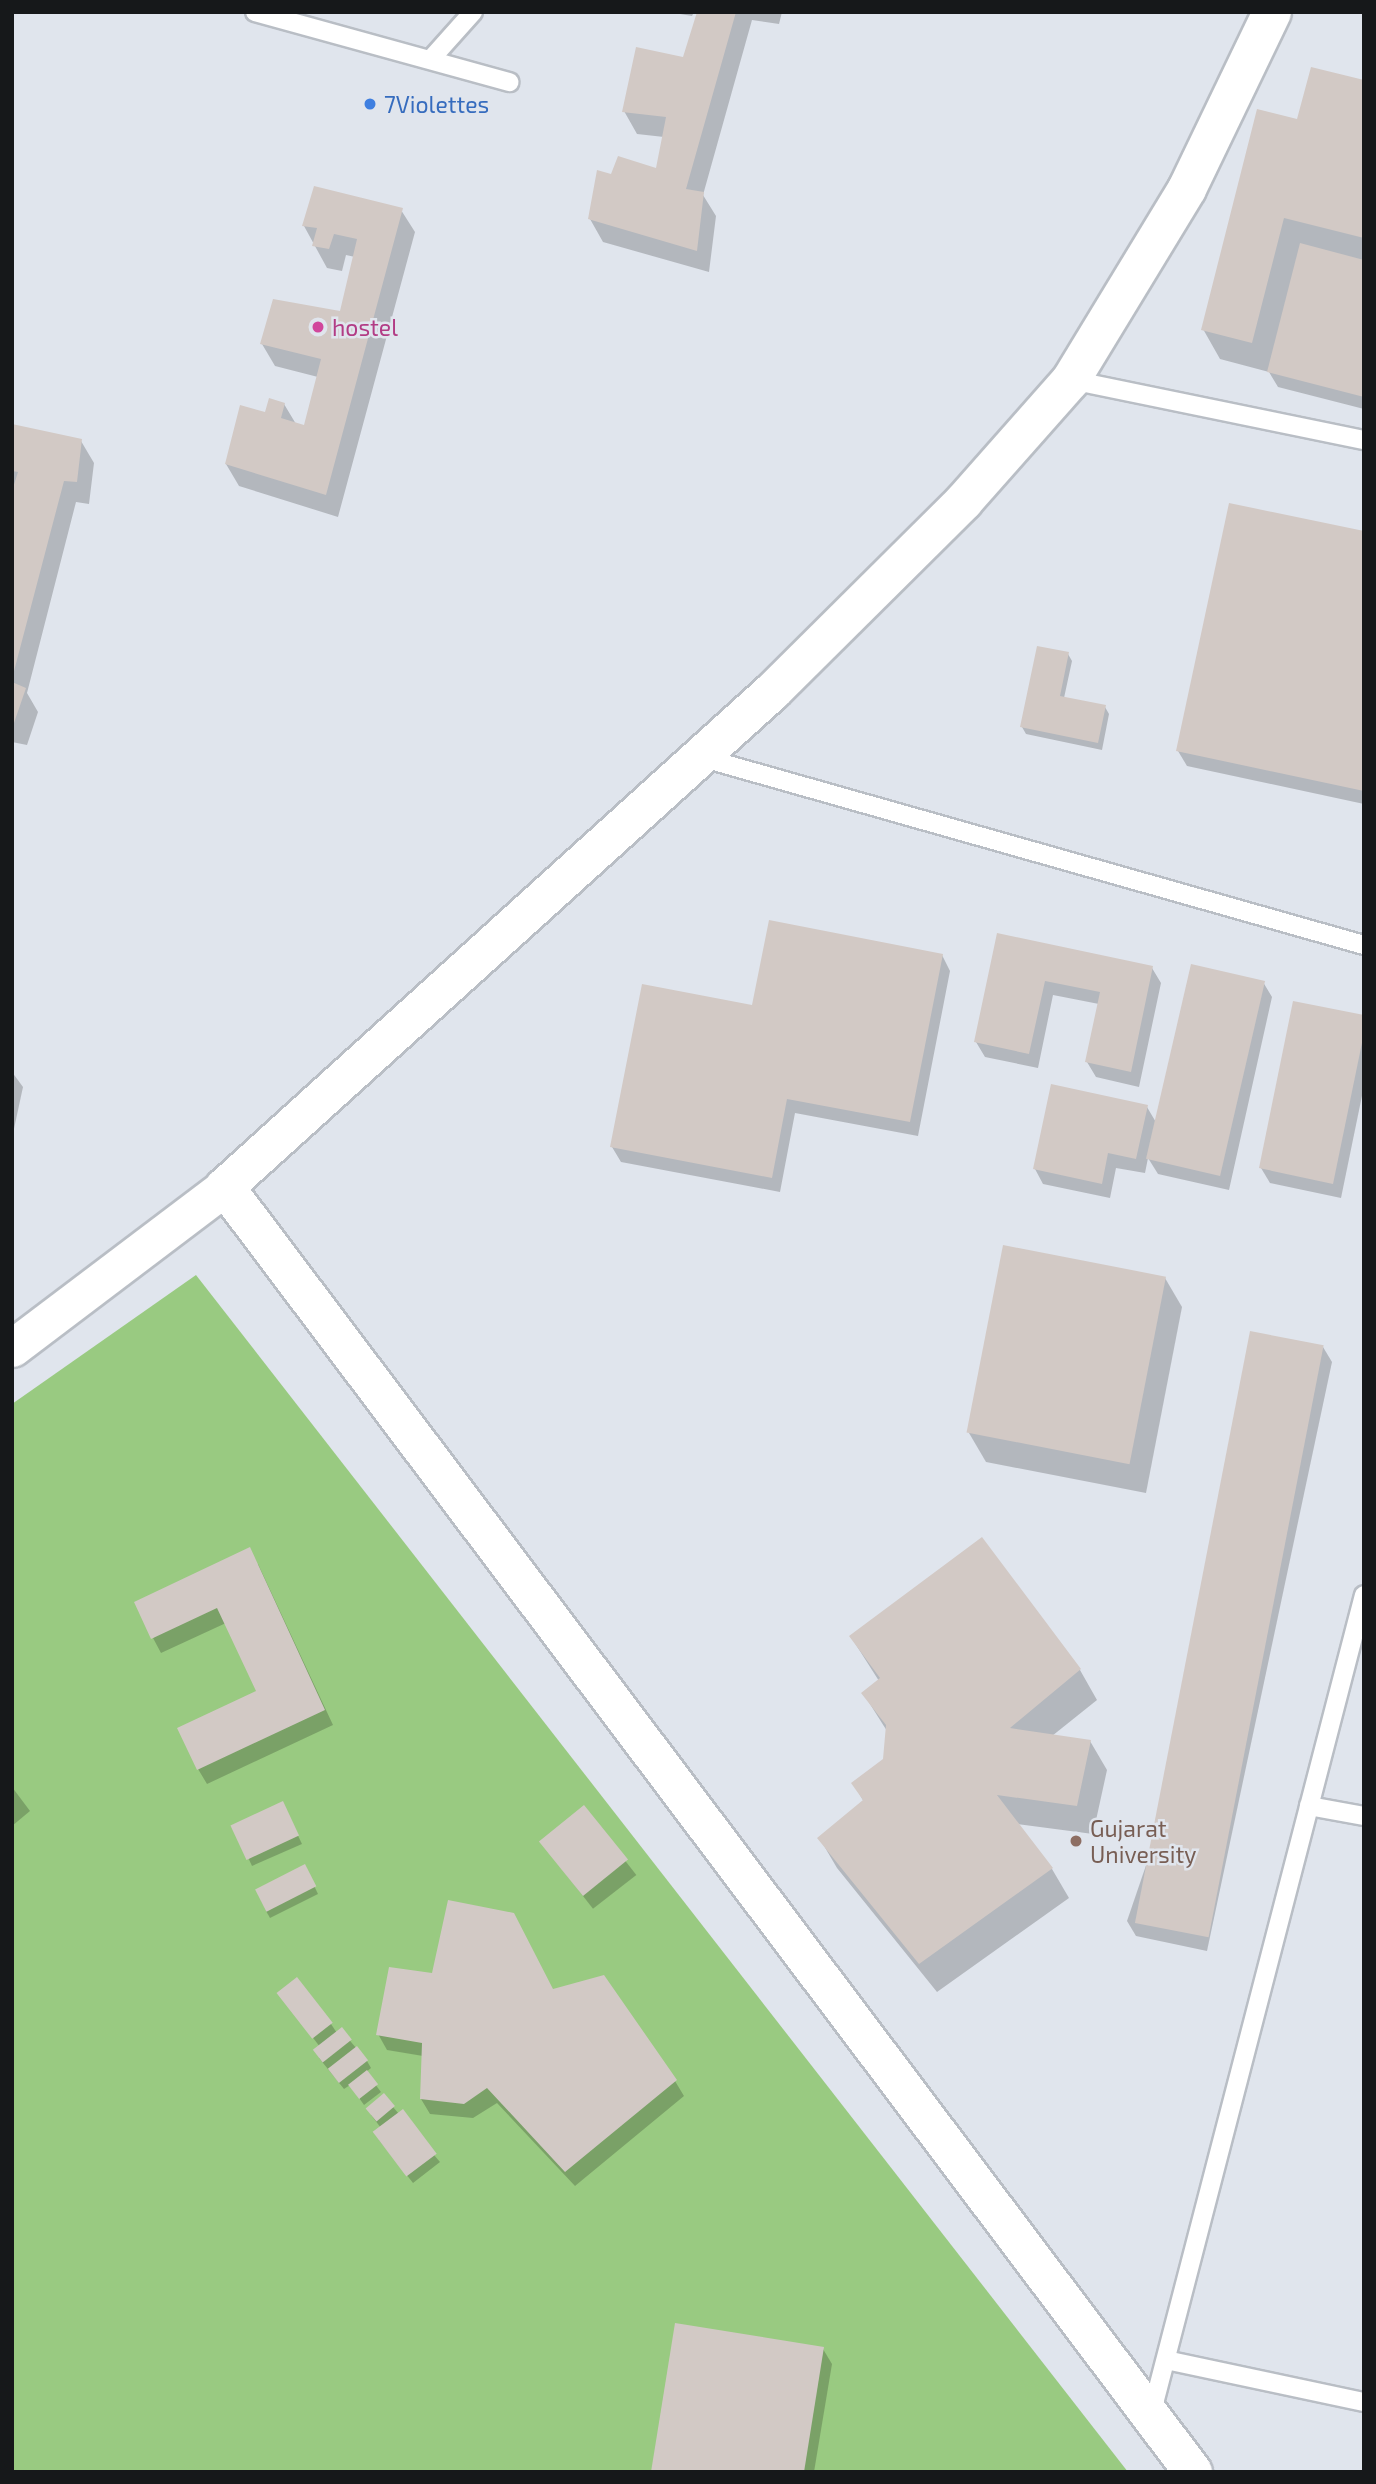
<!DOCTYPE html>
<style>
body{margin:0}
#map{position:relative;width:1376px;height:2484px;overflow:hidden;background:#e0e5ed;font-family:"Exo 2",sans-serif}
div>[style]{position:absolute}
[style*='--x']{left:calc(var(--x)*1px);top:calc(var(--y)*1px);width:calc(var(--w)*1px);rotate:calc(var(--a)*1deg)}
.green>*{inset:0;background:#99ca81}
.shadow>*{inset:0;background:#0003;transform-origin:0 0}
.building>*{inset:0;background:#d2c9c5;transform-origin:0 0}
.roads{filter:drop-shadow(2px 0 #b9bec5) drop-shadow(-2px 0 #b9bec5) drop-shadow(0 2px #b9bec5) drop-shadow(0 -2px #b9bec5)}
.service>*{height:18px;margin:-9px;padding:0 9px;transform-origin:9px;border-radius:9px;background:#fff}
.minor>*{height:37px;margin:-18.5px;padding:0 18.5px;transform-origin:18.5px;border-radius:18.5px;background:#fff}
.tertiary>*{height:38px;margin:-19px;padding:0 19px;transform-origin:19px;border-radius:19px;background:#fff}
.dots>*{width:19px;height:19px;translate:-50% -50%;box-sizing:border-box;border:4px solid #e0e5ed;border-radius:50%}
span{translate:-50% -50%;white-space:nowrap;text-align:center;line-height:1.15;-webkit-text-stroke:5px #e0e5ed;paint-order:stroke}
.shop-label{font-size:23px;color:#366cbe}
.left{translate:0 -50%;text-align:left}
.hotel-label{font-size:23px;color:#b23c85}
.education-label{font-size:23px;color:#785e54}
.frame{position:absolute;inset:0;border:14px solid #16181a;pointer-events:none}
</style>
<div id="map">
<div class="green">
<i style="clip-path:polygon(196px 1275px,1128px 2472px,12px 2472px,12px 1404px)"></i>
</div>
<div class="shadow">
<i style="clip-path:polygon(668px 12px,694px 12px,692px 16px)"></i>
<i style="clip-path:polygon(699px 12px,782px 12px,779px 24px,752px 20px,703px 195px,716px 216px,709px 272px,603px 242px,590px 219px,612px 176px,657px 171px,664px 137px,637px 134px,624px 111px,684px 59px)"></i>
<i style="clip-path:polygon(1364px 82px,1364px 409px,1278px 387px,1269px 372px,1220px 359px,1203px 329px,1299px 121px)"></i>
<i style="clip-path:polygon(401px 210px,415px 232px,338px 517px,239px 486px,226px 464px,266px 414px,284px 404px,296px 424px,305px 427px,318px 377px,275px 366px,262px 344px,341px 313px,355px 257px,346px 255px,342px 271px,327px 268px,304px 226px)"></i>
<i style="clip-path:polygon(12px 425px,81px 441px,94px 463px,89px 504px,76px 502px,27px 693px,38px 712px,27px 745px,12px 742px)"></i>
<i style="clip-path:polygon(1364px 533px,1364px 804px,1187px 766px,1178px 751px)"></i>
<i style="clip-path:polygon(1068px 654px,1072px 661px,1064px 698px,1105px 707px,1109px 714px,1102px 750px,1026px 734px,1022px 727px)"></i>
<i style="clip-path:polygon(999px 935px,1152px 968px,1161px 983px,1139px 1087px,1096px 1077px,1087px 1062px,1099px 1004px,1053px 995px,1038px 1068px,985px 1057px,976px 1042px)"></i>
<i style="clip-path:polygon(942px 955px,950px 971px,918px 1136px,795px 1113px,780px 1192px,621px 1162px,612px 1147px,754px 1007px)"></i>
<i style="clip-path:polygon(1263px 982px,1272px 997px,1229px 1190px,1158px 1174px,1148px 1158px,1145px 1173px,1116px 1168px,1110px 1198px,1043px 1184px,1035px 1169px,1147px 1107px,1157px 1124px)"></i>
<i style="clip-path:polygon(1364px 1017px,1364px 1086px,1341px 1198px,1270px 1183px,1261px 1168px)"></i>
<i style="clip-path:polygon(12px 1072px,23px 1087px,12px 1138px)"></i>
<i style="clip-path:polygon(1165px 1278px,1182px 1307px,1146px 1493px,986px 1462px,969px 1433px)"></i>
<i style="clip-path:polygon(1323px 1347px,1332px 1362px,1207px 1951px,1136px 1936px,1127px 1921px)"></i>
<i style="clip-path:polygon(982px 1540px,1080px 1670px,1097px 1700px,1052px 1736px,1090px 1741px,1107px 1770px,1093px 1834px,1017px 1824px,1052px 1869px,1069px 1898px,937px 1992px,837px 1868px,820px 1839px,864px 1802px,853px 1783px,885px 1760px,887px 1731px,863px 1693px,879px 1681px,851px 1637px)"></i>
<i style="clip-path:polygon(258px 1564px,333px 1725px,207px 1784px,198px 1769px,258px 1692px,226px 1623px,161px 1653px,153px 1638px)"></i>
<i style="clip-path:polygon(12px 1787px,30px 1811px,12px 1826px)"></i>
<i style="left:584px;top:1808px;width:85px;height:55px;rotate:52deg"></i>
<i style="clip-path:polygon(286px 1810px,302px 1844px,252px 1866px,233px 1825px)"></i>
<i style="clip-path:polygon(308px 1873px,318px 1894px,270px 1918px,266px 1911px)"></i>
<i style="clip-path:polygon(434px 1975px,553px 1991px,675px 2081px,684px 2096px,575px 2186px,497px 2103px,473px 2118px,430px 2114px,421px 2099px,423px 2056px,387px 2050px,378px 2034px)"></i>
<i style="clip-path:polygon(279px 1993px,331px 2024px,337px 2033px,341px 2030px,367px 2061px,371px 2068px,366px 2072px,381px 2092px,364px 2105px,350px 2085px,344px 2089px,319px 2058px,320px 2047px)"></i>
<i style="clip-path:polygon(393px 2107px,440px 2162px,413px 2183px,379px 2140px,381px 2128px,371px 2115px)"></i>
<i style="clip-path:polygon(823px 2349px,832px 2364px,814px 2472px,653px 2472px)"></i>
</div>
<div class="building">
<i style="clip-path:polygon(697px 12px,736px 12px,686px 189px,704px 192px,697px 251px,588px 219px,597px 170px,611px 174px,618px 156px,656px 168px,666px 117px,622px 112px,636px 47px,683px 57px)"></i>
<i style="clip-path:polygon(1311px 67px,1364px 80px,1364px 238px,1284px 218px,1252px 343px,1201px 330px,1257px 109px,1297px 119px)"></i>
<i style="clip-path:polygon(314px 186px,403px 208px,326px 495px,225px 464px,240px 405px,265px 412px,269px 398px,285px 403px,281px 418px,304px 425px,321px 359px,260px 344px,273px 299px,340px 311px,357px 239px,334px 234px,329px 249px,312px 246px,317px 228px,302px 226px)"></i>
<i style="clip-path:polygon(1300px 243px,1364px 260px,1364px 397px,1267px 372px)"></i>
<i style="clip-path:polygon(12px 424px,82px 439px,77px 482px,64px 481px,13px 675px,12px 491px,18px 472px,12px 471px)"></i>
<i style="clip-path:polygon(1229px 503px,1364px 531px,1364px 791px,1176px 751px)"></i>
<i style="clip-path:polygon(1037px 646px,1069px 652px,1060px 696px,1106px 705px,1098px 743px,1020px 727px)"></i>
<i style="clip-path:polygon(12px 682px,26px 688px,14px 723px,12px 723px)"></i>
<i style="clip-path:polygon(769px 920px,943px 954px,910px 1122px,787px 1099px,772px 1178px,610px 1147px,642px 984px,752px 1005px)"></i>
<i style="clip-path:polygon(997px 933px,1153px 966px,1131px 1072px,1085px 1062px,1100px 992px,1045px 981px,1029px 1054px,974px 1042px)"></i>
<i style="left:1191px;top:964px;width:76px;height:200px;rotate:13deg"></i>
<i style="clip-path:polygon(1293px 1001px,1364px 1015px,1364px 1033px,1333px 1184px,1259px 1168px)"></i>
<i style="clip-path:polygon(1051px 1084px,1148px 1105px,1136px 1159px,1108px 1153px,1102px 1184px,1033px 1169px)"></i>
<i style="left:1003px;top:1245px;width:166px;height:191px;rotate:11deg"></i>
<i style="left:1250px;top:1331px;width:75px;height:603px;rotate:11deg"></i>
<i style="clip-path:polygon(982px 1537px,1081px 1669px,1010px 1728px,1091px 1740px,1077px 1806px,997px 1795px,1053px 1868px,919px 1964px,817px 1838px,863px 1800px,851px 1783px,883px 1759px,886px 1725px,861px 1693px,880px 1678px,849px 1636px)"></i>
<i style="clip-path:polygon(250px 1547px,325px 1710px,197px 1770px,177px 1728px,256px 1691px,217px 1608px,151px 1639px,134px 1602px)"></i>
<i style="left:283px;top:1801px;width:38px;height:58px;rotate:65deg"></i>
<i style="left:584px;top:1805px;width:70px;height:58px;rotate:51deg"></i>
<i style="left:305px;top:1864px;width:25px;height:56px;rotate:63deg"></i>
<i style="clip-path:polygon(448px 1900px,514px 1913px,553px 1989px,604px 1975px,677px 2080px,565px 2172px,487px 2088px,464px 2104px,420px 2099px,422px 2043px,376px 2035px,389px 1967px,432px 1973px)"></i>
<i style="left:297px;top:1977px;width:58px;height:26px;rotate:52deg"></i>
<i style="left:342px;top:2027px;width:16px;height:37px;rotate:52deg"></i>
<i style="left:357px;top:2046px;width:18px;height:37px;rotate:52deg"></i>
<i style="left:367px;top:2070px;width:18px;height:24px;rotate:52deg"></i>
<i style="left:384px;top:2093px;width:17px;height:24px;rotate:50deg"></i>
<i style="left:403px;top:2109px;width:56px;height:38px;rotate:53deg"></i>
<i style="clip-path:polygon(675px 2323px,824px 2347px,804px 2472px,651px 2472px)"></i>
</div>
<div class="roads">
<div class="service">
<i style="--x:255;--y:12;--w:264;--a:15.4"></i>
<i style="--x:431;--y:59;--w:63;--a:-48.2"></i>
<i style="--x:1071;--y:380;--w:299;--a:11.6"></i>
<i style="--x:700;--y:757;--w:690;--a:15.81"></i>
<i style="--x:1309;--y:1806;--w:56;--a:10.3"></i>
<i style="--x:1166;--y:2360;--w:202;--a:12"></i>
<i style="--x:1151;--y:2415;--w:847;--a:-75.44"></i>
</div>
<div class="minor">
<i style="--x:12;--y:1348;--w:267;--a:-37.1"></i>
</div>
<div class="tertiary">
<i style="--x:1193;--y:2472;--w:1609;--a:-126.99"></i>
<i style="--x:225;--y:1187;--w:739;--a:-42.15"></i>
<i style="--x:773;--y:691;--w:269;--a:-44.8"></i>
<i style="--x:964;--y:501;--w:162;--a:-48.5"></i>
<i style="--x:1071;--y:380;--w:223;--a:-58.7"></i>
<i style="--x:1187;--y:189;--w:196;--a:-64.3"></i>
</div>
</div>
<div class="dots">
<i style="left:370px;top:104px;background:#3f7fe0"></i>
<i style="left:318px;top:327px;background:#d1479c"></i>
<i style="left:1076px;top:1841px;background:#8d6e63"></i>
</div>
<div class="shop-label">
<span class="left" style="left:384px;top:104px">7Violettes</span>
</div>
<div class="hotel-label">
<span class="left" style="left:332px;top:327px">hostel</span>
</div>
<div class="education-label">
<span class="left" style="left:1090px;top:1841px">Gujarat<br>University</span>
</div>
<div class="frame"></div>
</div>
